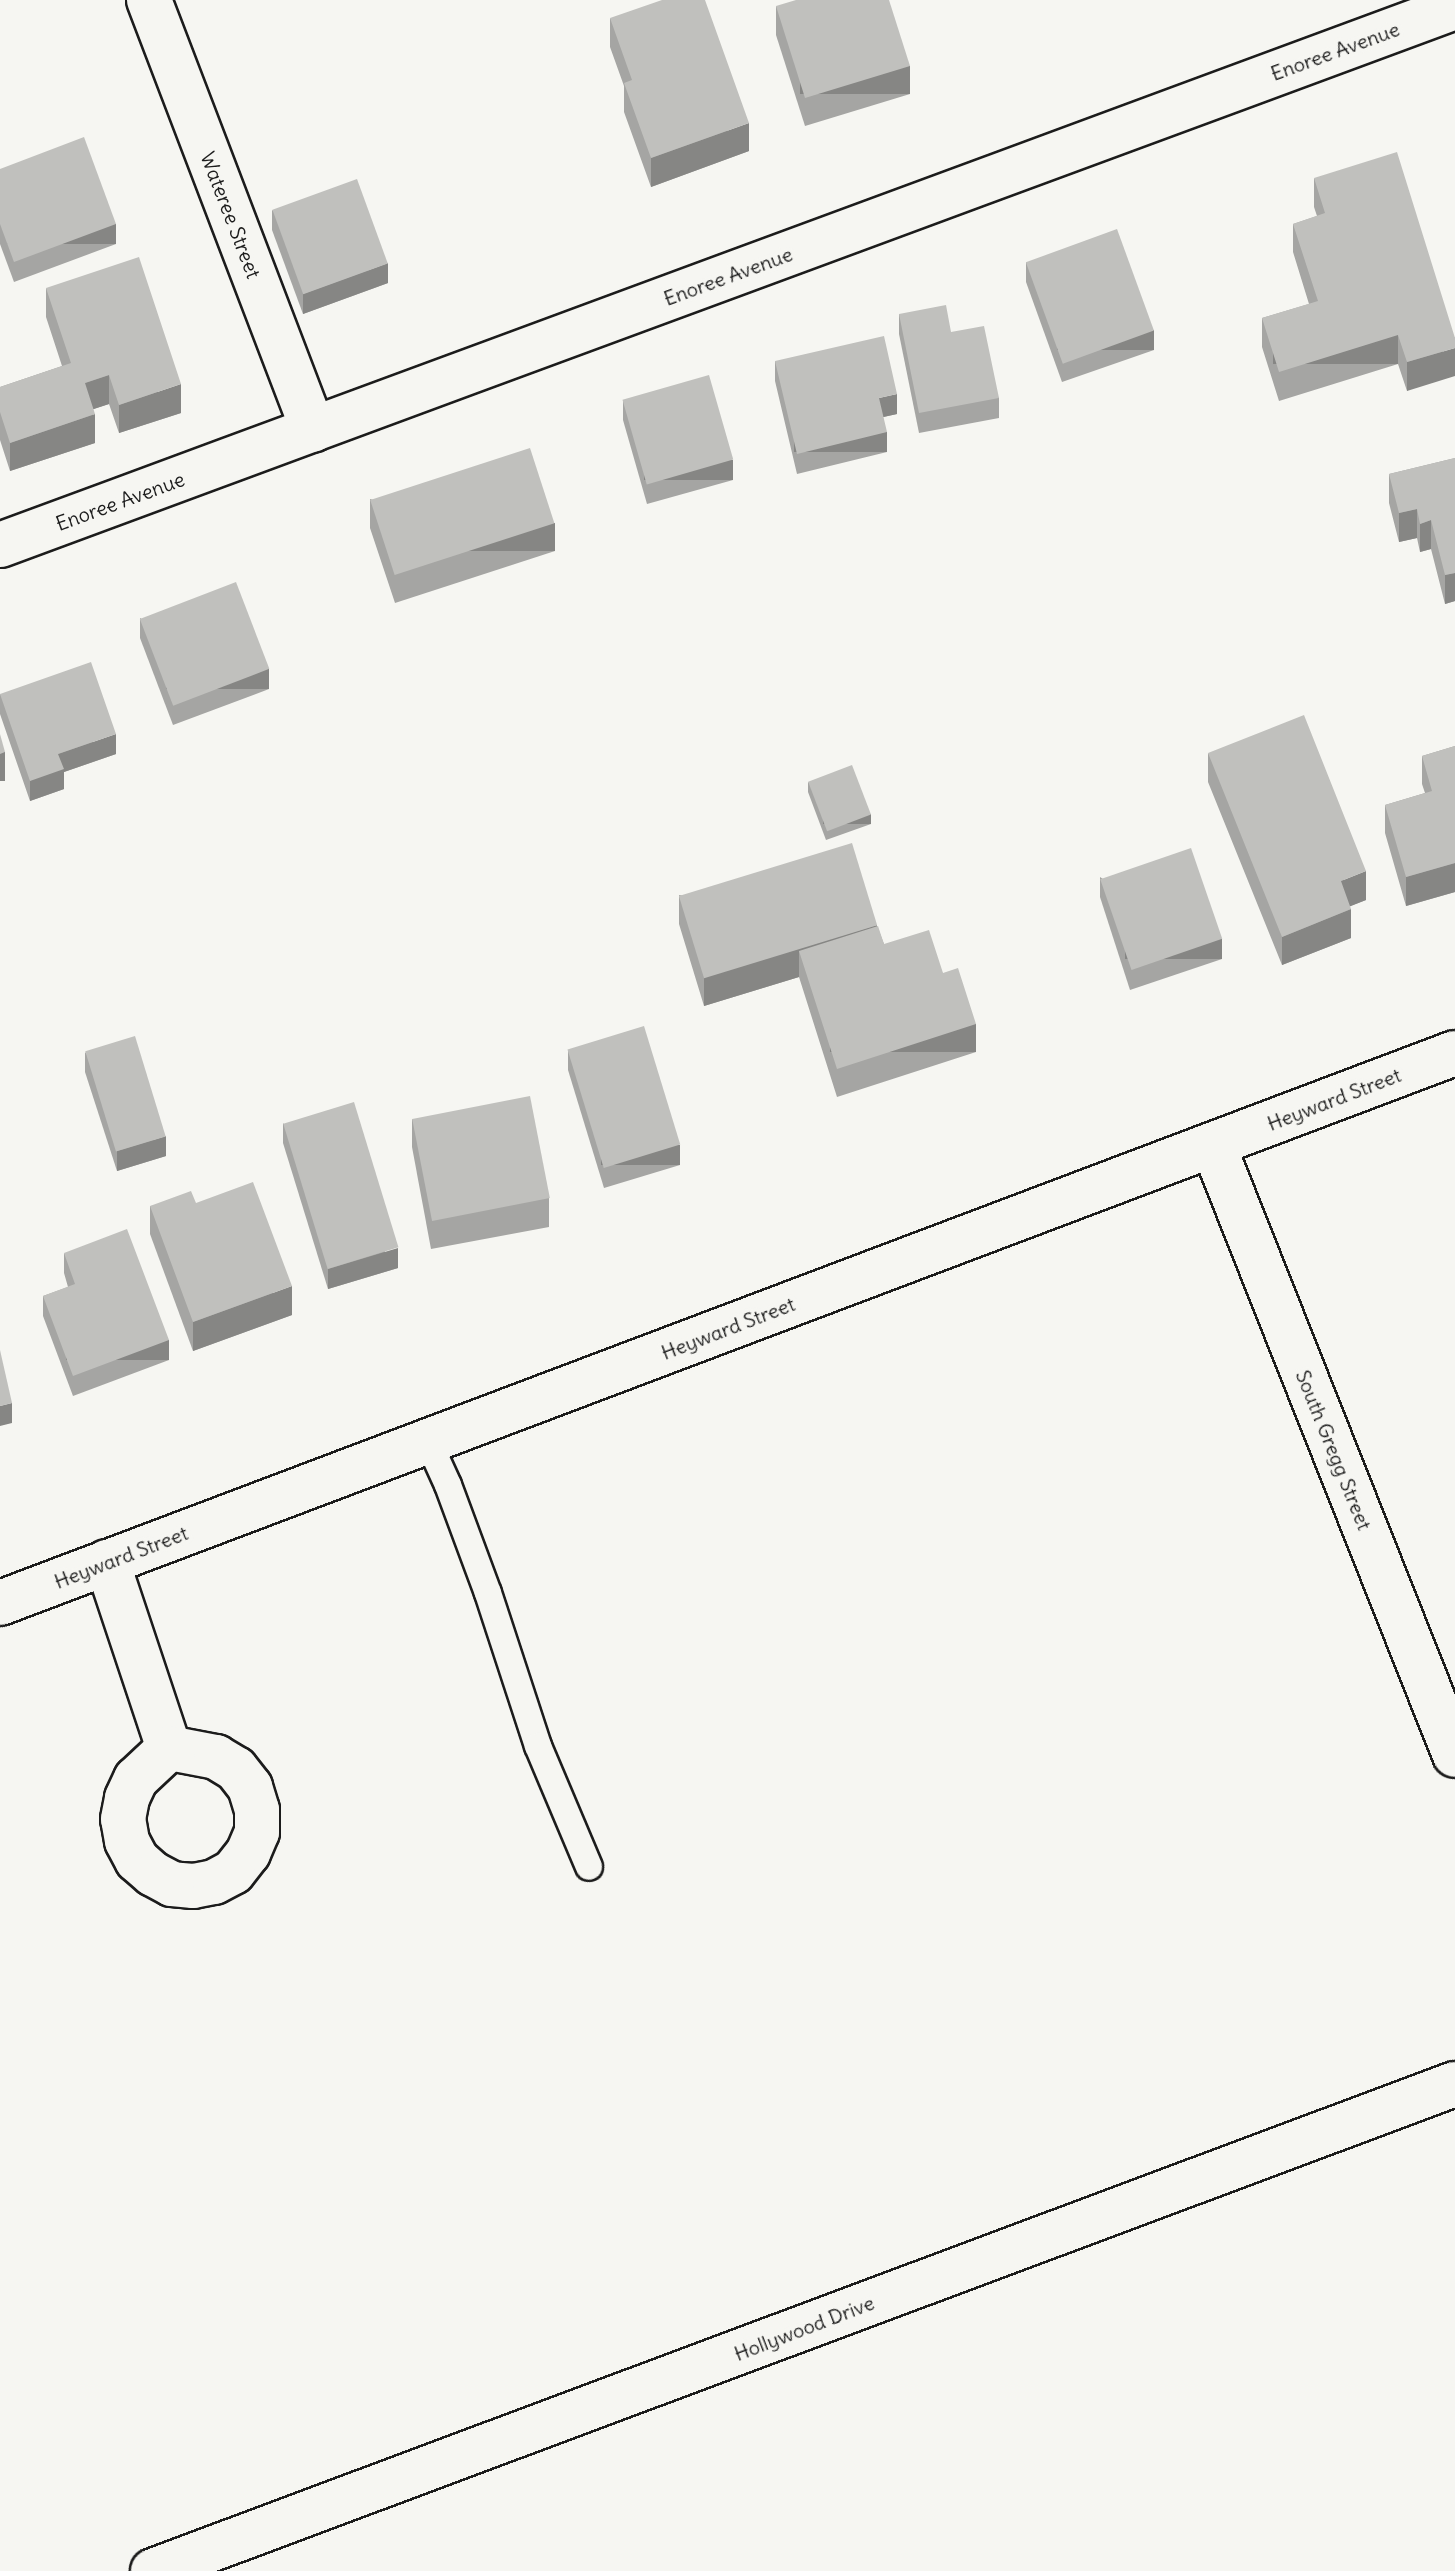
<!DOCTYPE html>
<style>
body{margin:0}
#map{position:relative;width:1455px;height:2571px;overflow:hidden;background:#f6f6f2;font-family:Delius,sans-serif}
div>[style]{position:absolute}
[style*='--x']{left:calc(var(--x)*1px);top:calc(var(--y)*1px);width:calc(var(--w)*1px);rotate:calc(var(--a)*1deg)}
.roads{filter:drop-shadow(2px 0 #1c1c1c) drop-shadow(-2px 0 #1c1c1c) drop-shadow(0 2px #1c1c1c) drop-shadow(0 -2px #1c1c1c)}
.lane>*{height:26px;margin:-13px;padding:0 13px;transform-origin:13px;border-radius:13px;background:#f6f6f2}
.street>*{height:44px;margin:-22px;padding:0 22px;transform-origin:22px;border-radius:22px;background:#f6f6f2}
.wall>*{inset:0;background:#a5a5a3}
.shaded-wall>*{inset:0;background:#868684;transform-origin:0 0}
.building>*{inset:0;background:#c0c0bd;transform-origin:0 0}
span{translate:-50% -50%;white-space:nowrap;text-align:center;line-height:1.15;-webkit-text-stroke:8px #f6f6f2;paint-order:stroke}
.street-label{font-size:20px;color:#1c1c1c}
</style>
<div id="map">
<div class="roads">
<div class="lane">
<i style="--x:428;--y:1441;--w:48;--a:65.6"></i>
<i style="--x:448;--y:1485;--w:115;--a:69.7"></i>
<i style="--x:488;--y:1593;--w:161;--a:71.9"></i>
<i style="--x:538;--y:1746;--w:131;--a:67.1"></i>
</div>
<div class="street">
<i style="--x:149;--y:0;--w:460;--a:69.1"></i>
<i style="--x:0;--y:545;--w:1551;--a:-20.29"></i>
<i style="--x:1213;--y:1145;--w:656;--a:68.36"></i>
<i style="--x:107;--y:1562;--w:196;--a:71.6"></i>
<i style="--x:0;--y:1603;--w:1555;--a:-20.71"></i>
<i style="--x:169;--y:1748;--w:48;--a:10.8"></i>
<i style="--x:216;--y:1757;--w:23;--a:31"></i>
<i style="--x:236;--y:1769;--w:23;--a:52"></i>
<i style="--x:250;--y:1787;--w:24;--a:73"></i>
<i style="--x:257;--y:1810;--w:22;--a:90"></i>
<i style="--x:257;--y:1832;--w:23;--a:113"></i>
<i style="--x:248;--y:1853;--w:24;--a:128"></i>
<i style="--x:233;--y:1872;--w:21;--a:152"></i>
<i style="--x:214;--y:1882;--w:21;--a:169"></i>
<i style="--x:193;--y:1886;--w:21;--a:-175"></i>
<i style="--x:172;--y:1884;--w:21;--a:-152"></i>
<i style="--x:153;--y:1874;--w:21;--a:-139"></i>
<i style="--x:137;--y:1860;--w:21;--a:-118"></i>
<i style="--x:127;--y:1841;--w:22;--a:-100"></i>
<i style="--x:123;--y:1819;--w:21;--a:-79"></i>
<i style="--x:127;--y:1798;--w:21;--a:-65"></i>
<i style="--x:136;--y:1779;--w:45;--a:-43.2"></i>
<i style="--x:153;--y:2571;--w:1390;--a:-20.51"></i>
</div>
</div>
<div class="wall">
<i style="clip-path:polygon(776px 6px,910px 94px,805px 126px,776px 35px)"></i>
<i style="clip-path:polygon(610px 18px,749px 151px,651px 187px,624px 112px,624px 86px,610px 47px)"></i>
<i style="clip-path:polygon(0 169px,116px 244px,14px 282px,0 244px)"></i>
<i style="clip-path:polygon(1314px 178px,1455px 338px,1407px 391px,1398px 364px,1279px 401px,1262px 347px,1262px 318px,1309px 304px,1293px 252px,1293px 224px,1317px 216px,1314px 207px)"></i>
<i style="clip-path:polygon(272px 210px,388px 283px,303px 314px,272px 230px)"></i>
<i style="clip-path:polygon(1026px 262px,1154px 350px,1062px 382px,1026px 282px)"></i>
<i style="clip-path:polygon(46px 288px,181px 413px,119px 433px,109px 404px,93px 409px,95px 443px,10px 471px,0 440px,0 387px,62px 366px,46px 317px)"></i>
<i style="clip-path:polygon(899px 314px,951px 332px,999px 398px,999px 418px,919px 433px,899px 334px)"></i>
<i style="clip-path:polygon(775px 361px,897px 414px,883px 417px,887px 452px,797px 474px,775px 381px)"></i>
<i style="clip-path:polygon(623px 400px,733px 480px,647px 504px,623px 420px)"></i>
<i style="clip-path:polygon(1455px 458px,1455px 601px,1445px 604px,1431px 549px,1420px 552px,1417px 538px,1399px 542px,1389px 503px,1389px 474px)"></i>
<i style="clip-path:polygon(370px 499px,555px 551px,395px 603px,370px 528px)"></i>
<i style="clip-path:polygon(140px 618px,269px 689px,173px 725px,140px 638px)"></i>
<i style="clip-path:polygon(0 694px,116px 754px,64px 772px,64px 789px,30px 801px,0 714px)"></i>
<i style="clip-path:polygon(1455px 746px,1455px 892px,1406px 906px,1385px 833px,1385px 805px,1425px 793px,1422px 784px,1422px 756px)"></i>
<i style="clip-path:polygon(1208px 753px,1366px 900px,1350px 906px,1351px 938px,1282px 965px,1208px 782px)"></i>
<i style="clip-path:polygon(808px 782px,871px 824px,826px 840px,808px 792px)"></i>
<i style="clip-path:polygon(1100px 877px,1222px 959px,1130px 990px,1100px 897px)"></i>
<i style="clip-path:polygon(679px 895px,877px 926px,884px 944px,943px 973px,976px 1052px,837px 1097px,799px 977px,704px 1006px,679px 924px)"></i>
<i style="clip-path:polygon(568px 1050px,680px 1165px,604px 1188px,568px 1070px)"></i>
<i style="clip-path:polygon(85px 1052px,166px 1156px,117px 1171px,85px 1072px)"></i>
<i style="clip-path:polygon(412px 1119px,549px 1198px,549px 1227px,431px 1249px,412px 1147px)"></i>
<i style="clip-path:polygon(283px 1123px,398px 1268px,328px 1289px,283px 1143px)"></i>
<i style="clip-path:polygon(196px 1203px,292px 1315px,193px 1351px,150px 1234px,150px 1206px)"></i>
<i style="clip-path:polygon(64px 1253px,169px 1360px,73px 1396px,43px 1316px,43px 1296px,68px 1287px,64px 1273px)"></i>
</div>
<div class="shaded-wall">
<i style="left:910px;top:66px;width:28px;height:110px;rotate:90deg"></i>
<i style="clip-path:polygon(749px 123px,749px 151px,651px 187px,651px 158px)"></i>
<i style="left:116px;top:224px;width:20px;height:109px;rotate:90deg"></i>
<i style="clip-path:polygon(388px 263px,388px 283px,303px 314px,303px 294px)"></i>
<i style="left:1154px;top:330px;width:20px;height:97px;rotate:90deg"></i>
<i style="left:1398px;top:335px;width:29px;height:125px;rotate:90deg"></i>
<i style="clip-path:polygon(1455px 348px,1455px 376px,1407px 391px,1407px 362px)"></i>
<i style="clip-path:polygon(109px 375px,109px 404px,85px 412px,85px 383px)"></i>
<i style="clip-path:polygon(181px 384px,181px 413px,119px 433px,119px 405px)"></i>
<i style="clip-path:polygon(897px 394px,897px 414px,879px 418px,879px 398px)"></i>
<i style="clip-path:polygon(95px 414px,95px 443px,10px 471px,10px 443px)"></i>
<i style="left:887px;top:432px;width:20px;height:93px;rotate:90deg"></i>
<i style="left:733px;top:460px;width:20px;height:89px;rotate:90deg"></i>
<i style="clip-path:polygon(1417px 509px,1417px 538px,1399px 542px,1399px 513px)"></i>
<i style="clip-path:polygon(1431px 520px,1431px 549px,1420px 552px,1420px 524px)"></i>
<i style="left:555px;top:523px;width:28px;height:168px;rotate:90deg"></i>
<i style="clip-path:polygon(1455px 573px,1455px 601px,1445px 604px,1445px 575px)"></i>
<i style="left:269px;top:669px;width:20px;height:103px;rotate:90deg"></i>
<i style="clip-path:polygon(116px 734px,116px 754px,64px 772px,64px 789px,30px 801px,30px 781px,58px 754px)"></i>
<i style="left:5px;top:752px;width:29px;height:5px;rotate:90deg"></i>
<i style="left:871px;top:814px;width:10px;height:48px;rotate:90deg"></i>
<i style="clip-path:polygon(1455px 863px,1455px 892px,1406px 906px,1406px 877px)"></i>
<i style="clip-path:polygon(1366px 871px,1366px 900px,1341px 910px,1341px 881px)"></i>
<i style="clip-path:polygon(1351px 909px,1351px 938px,1282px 965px,1282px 937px)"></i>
<i style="clip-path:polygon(877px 925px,877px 953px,799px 951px,799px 977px,704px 1006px,704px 977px)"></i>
<i style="left:1222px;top:939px;width:20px;height:97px;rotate:90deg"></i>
<i style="left:976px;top:1024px;width:28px;height:146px;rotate:90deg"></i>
<i style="clip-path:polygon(166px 1136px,166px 1156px,117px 1171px,117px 1151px)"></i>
<i style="left:680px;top:1145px;width:20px;height:79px;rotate:90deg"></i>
<i style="clip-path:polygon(398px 1248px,398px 1268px,328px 1289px,328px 1269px)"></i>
<i style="clip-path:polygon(292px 1286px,292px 1315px,193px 1351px,193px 1322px)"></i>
<i style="left:169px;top:1340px;width:20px;height:103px;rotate:90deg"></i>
<i style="clip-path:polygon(12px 1403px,12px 1423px,0 1426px,0 1406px)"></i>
</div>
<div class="building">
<i style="clip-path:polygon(662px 0,705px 0,749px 123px,651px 158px,624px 83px,632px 80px,610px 18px)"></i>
<i style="clip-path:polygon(796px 0,889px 0,910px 66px,805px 98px,776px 6px)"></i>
<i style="clip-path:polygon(84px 137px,116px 224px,14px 262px,0 224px,0 169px)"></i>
<i style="clip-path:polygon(1397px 152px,1455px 338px,1455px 348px,1407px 362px,1398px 335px,1279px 372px,1262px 318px,1318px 301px,1293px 224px,1325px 213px,1314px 178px)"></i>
<i style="left:357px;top:179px;width:90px;height:90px;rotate:70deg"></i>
<i style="left:1117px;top:229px;width:108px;height:97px;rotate:70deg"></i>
<i style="clip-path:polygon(139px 257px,181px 384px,119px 405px,109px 375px,85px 383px,95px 414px,10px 443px,0 412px,0 387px,71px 363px,46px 288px)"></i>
<i style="clip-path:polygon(946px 305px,951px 332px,984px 326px,999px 398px,919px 413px,899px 314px)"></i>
<i style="clip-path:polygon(884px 336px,897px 394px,879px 398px,887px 432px,797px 454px,775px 361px)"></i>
<i style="left:709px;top:375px;width:88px;height:90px;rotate:74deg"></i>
<i style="left:530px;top:448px;width:79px;height:168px;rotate:72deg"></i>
<i style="clip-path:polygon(1455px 458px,1455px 573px,1445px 575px,1431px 520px,1420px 524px,1417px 509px,1399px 513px,1389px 474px)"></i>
<i style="left:236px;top:582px;width:93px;height:103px;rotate:69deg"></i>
<i style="clip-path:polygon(91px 662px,116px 734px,58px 754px,64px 769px,30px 781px,0 694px)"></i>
<i style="clip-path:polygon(1304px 715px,1366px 871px,1341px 881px,1351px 909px,1282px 937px,1208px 753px)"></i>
<i style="clip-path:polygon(0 734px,5px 752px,0 754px)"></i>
<i style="clip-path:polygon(1455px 746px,1455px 863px,1406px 877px,1385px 805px,1432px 791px,1422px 756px)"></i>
<i style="left:852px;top:765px;width:53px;height:47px;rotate:69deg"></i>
<i style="left:852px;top:843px;width:86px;height:181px;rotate:73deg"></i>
<i style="left:1191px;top:848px;width:96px;height:96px;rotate:71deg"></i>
<i style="clip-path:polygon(878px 926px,884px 944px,929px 930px,943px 973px,958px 968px,976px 1024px,837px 1069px,799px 951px)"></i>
<i style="left:644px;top:1026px;width:124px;height:80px;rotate:73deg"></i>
<i style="left:135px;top:1036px;width:105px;height:52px;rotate:73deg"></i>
<i style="left:530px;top:1096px;width:104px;height:120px;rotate:79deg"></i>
<i style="left:354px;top:1102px;width:152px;height:74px;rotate:73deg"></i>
<i style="clip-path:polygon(253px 1182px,292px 1286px,193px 1322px,150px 1206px,191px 1191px,196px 1203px)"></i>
<i style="clip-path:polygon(127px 1229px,169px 1340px,73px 1376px,43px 1296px,75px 1284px,64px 1253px)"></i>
<i style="clip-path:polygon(0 1350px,12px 1403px,0 1406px)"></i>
</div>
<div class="street-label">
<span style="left:1335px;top:51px;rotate:-20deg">Enoree Avenue</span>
<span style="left:231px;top:215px;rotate:69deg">Wateree Street</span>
<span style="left:728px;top:276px;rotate:-20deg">Enoree Avenue</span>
<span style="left:120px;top:501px;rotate:-20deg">Enoree Avenue</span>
<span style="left:1334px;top:1099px;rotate:-21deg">Heyward Street</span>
<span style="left:728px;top:1328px;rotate:-21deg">Heyward Street</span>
<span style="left:1334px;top:1450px;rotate:68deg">South Gregg Street</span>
<span style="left:121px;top:1557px;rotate:-21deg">Heyward Street</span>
<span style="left:804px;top:2328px;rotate:-21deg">Hollywood Drive</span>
</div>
</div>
